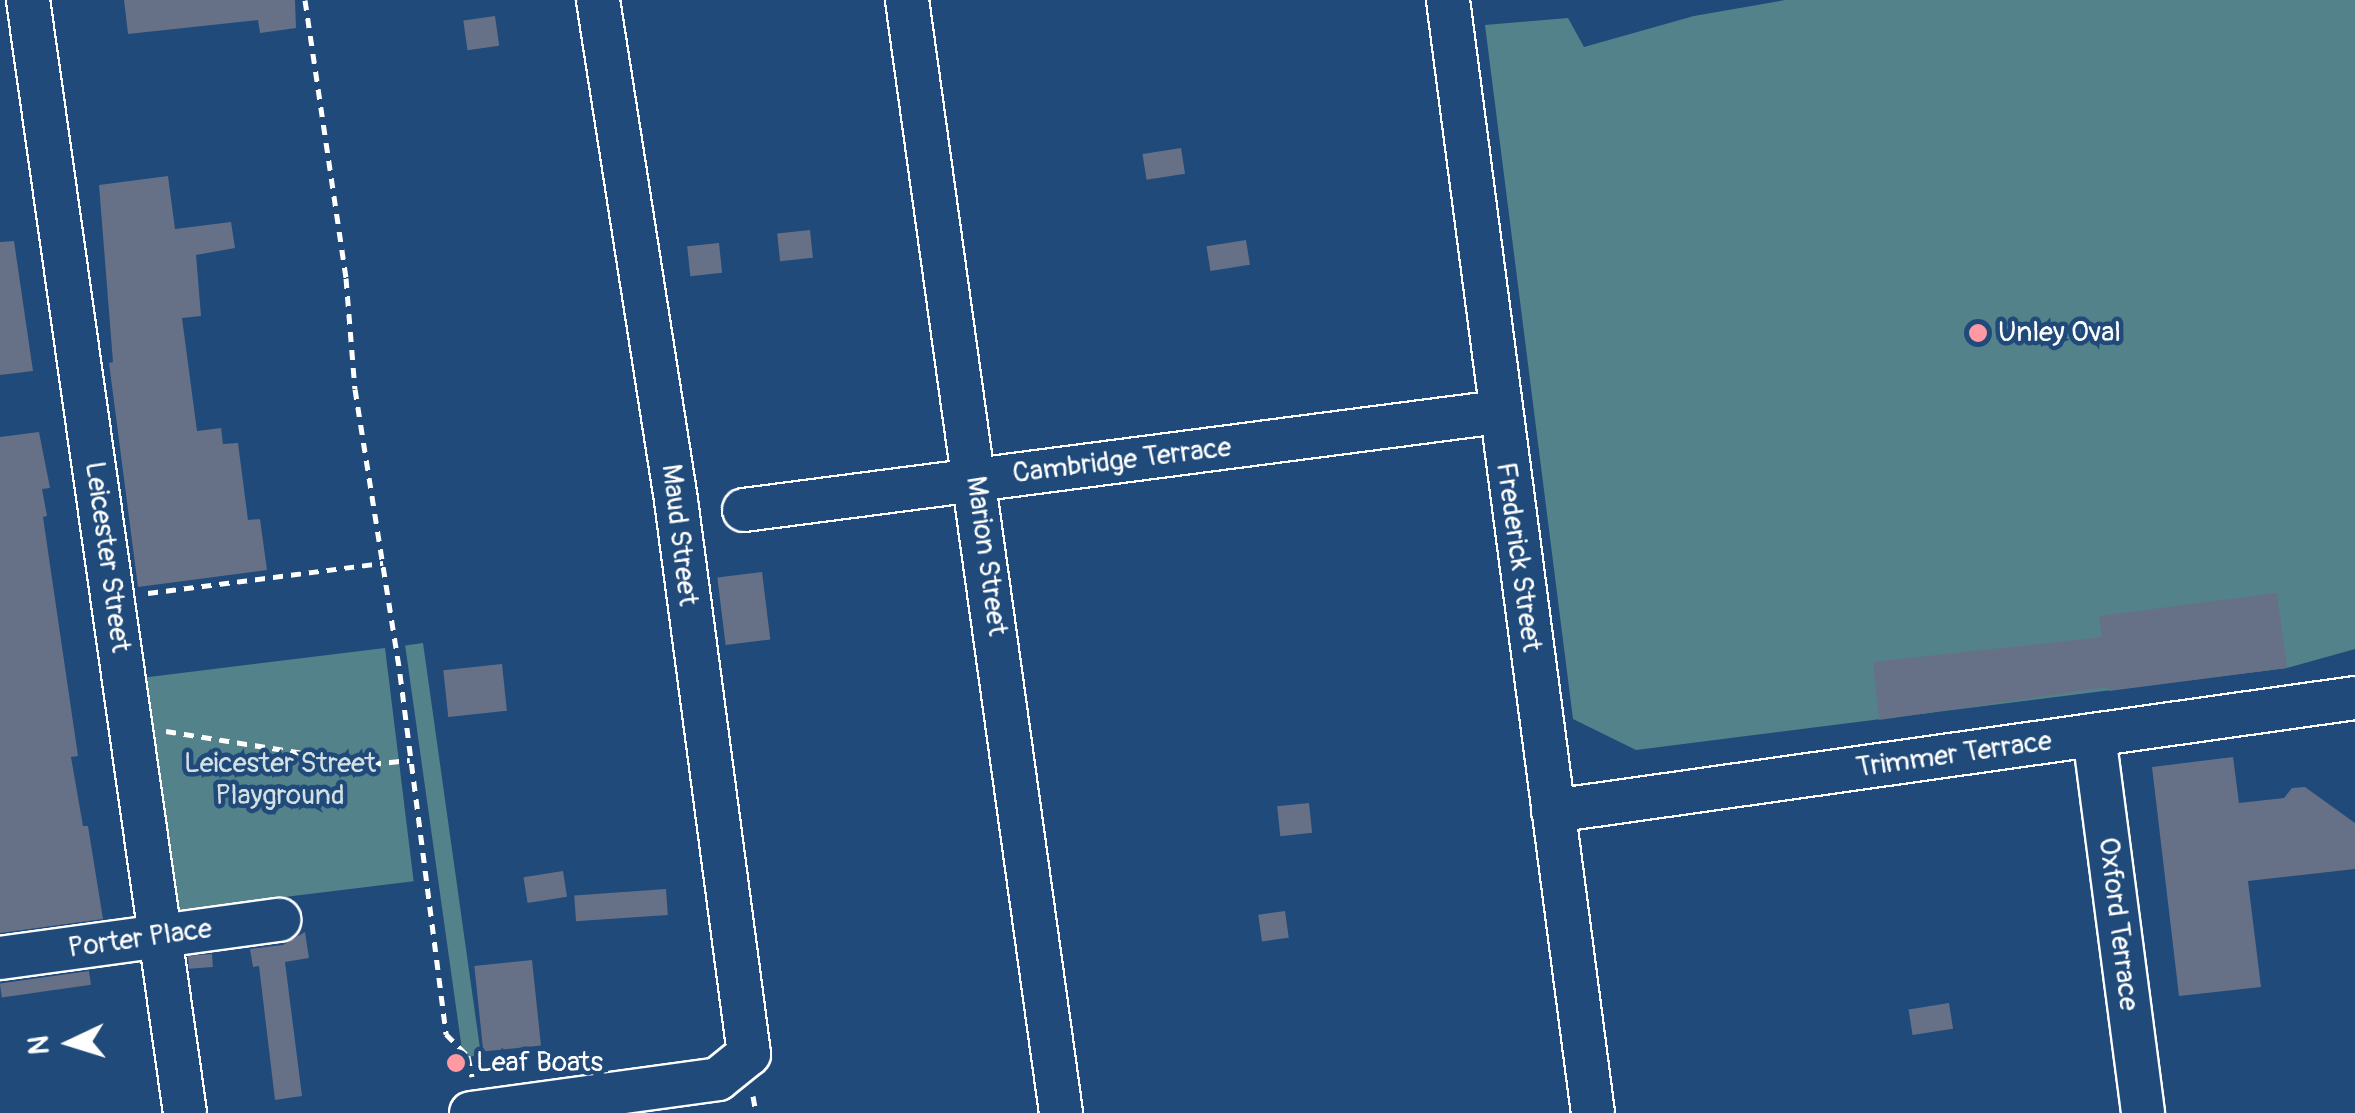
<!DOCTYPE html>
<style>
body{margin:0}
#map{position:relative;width:2355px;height:1113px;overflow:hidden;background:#1f4a7a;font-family:Pangolin,sans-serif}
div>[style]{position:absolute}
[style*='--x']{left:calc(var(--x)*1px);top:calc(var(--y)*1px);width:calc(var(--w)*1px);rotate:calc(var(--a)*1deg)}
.green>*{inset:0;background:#54828b;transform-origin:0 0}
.building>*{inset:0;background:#667086;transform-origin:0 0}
.path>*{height:5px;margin-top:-2.5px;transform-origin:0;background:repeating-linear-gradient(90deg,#fff 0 10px,transparent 0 18px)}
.roads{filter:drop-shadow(2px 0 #fff) drop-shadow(-2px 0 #fff) drop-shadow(0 2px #fff) drop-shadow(0 -2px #fff)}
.minor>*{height:42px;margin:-21px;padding:0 21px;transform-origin:21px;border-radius:21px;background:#1f4a7a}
.dots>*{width:28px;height:28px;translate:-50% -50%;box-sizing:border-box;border:5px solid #1f4a7a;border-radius:50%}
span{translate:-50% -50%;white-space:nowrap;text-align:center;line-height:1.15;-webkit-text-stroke:9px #1f4a7a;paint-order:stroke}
.poi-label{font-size:28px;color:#fff}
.left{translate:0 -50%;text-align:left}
.street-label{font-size:28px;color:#fff}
.park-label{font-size:28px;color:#d4e0e2}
.north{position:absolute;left:20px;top:993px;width:100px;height:100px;-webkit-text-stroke:8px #1f4a7a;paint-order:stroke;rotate:266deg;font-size:28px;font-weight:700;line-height:40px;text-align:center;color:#fff}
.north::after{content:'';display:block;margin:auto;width:35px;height:45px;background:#fff;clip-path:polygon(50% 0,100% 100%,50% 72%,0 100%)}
</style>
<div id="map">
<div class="green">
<i style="clip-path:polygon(1785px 0,2355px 0,2355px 649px,2287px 668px,1636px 750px,1573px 719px,1485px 25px,1568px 18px,1584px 47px,1694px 16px)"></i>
<i style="left:423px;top:643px;width:416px;height:18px;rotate:82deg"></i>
<i style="left:385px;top:648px;width:235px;height:242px;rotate:83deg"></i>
</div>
<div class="building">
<i style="clip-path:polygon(124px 0,295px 0,296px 28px,260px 33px,258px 20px,128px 34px)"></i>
<i style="left:495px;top:16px;width:30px;height:32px;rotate:82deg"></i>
<i style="left:1181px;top:148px;width:26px;height:39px;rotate:81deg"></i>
<i style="clip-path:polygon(168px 176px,175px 229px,231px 222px,235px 248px,196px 255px,201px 316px,182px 318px,197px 431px,221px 428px,223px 444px,238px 443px,248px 520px,260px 519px,267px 570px,138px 587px,109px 363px,113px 362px,99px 185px)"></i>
<i style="left:810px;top:230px;width:28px;height:33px;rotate:84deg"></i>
<i style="left:1246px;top:240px;width:25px;height:40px;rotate:81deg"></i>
<i style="clip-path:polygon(14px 241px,33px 371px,0 375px,0 242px)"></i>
<i style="left:719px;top:243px;width:30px;height:32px;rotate:84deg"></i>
<i style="clip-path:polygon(39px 432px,50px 488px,42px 489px,47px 516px,43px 517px,78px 756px,71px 757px,83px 826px,88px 826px,103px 919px,0 933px,0 437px)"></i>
<i style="left:762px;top:572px;width:68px;height:45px;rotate:83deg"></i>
<i style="clip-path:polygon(2277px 593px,2287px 668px,2109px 691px,2108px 687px,1879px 720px,1873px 662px,2102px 637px,2099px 616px)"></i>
<i style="left:502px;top:664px;width:47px;height:59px;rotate:84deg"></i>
<i style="clip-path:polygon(2233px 757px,2239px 803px,2284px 798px,2292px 788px,2305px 787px,2355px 823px,2355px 869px,2248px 881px,2261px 987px,2179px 996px,2152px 767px)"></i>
<i style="left:1309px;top:803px;width:30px;height:32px;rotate:84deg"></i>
<i style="left:563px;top:871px;width:26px;height:40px;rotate:81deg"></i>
<i style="left:666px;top:889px;width:26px;height:92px;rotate:86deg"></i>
<i style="left:1285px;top:911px;width:27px;height:27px;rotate:82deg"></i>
<i style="clip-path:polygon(305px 932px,309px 958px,285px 962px,302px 1096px,275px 1100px,259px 966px,253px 967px,250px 949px,283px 945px)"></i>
<i style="left:212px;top:954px;width:13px;height:24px;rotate:86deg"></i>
<i style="left:532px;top:960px;width:86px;height:58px;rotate:84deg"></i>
<i style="left:89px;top:971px;width:14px;height:90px;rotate:82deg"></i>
<i style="left:1949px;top:1003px;width:26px;height:41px;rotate:81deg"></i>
</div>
<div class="path">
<i style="--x:305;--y:0;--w:281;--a:81.6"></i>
<i style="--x:346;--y:278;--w:111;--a:85.4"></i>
<i style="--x:355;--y:389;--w:289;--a:81"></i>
<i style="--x:400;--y:674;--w:363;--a:82.7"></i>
<i style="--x:446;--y:1034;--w:31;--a:45"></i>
<i style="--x:468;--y:1056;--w:21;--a:79"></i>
<i style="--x:148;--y:593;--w:237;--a:-7.3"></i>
<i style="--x:166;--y:731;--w:208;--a:9.1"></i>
<i style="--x:371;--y:764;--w:39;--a:-6"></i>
<i style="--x:753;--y:1096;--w:17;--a:80"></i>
</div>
<div class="roads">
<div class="minor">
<i style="--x:28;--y:0;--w:1124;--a:81.97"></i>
<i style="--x:907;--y:0;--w:1124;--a:82.12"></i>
<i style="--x:1448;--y:0;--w:1122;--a:82.58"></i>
<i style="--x:744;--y:510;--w:761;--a:-7.4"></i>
<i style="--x:2094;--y:735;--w:381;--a:82.6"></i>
<i style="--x:1553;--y:811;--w:810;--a:-8.02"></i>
<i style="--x:0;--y:958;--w:282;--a:-7.8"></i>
<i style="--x:471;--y:1113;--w:249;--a:-7.8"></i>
<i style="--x:718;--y:1079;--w:40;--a:-39"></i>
<i style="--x:749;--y:1054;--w:559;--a:-97.51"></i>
<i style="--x:676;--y:500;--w:506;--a:-98.87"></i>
</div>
</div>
<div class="dots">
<i style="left:1978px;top:333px;background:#ff9aa2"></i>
<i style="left:456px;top:1063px;background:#ff9aa2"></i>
</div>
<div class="poi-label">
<span class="left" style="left:1998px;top:333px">Unley Oval</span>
<span class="left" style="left:476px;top:1063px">Leaf Boats</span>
</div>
<div class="street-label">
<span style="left:1122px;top:461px;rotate:-7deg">Cambridge Terrace</span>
<span style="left:679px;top:535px;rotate:83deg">Maud Street</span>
<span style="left:986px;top:556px;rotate:82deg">Marion Street</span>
<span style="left:107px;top:557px;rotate:82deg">Leicester Street</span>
<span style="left:1518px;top:557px;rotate:82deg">Frederick Street</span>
<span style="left:1954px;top:755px;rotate:-8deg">Trimmer Terrace</span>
<span style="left:2118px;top:924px;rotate:83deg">Oxford Terrace</span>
<span style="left:140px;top:939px;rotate:-8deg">Porter Place</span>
</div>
<div class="park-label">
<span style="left:280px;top:780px">Leicester Street<br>Playground</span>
</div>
<div class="north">N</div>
</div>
